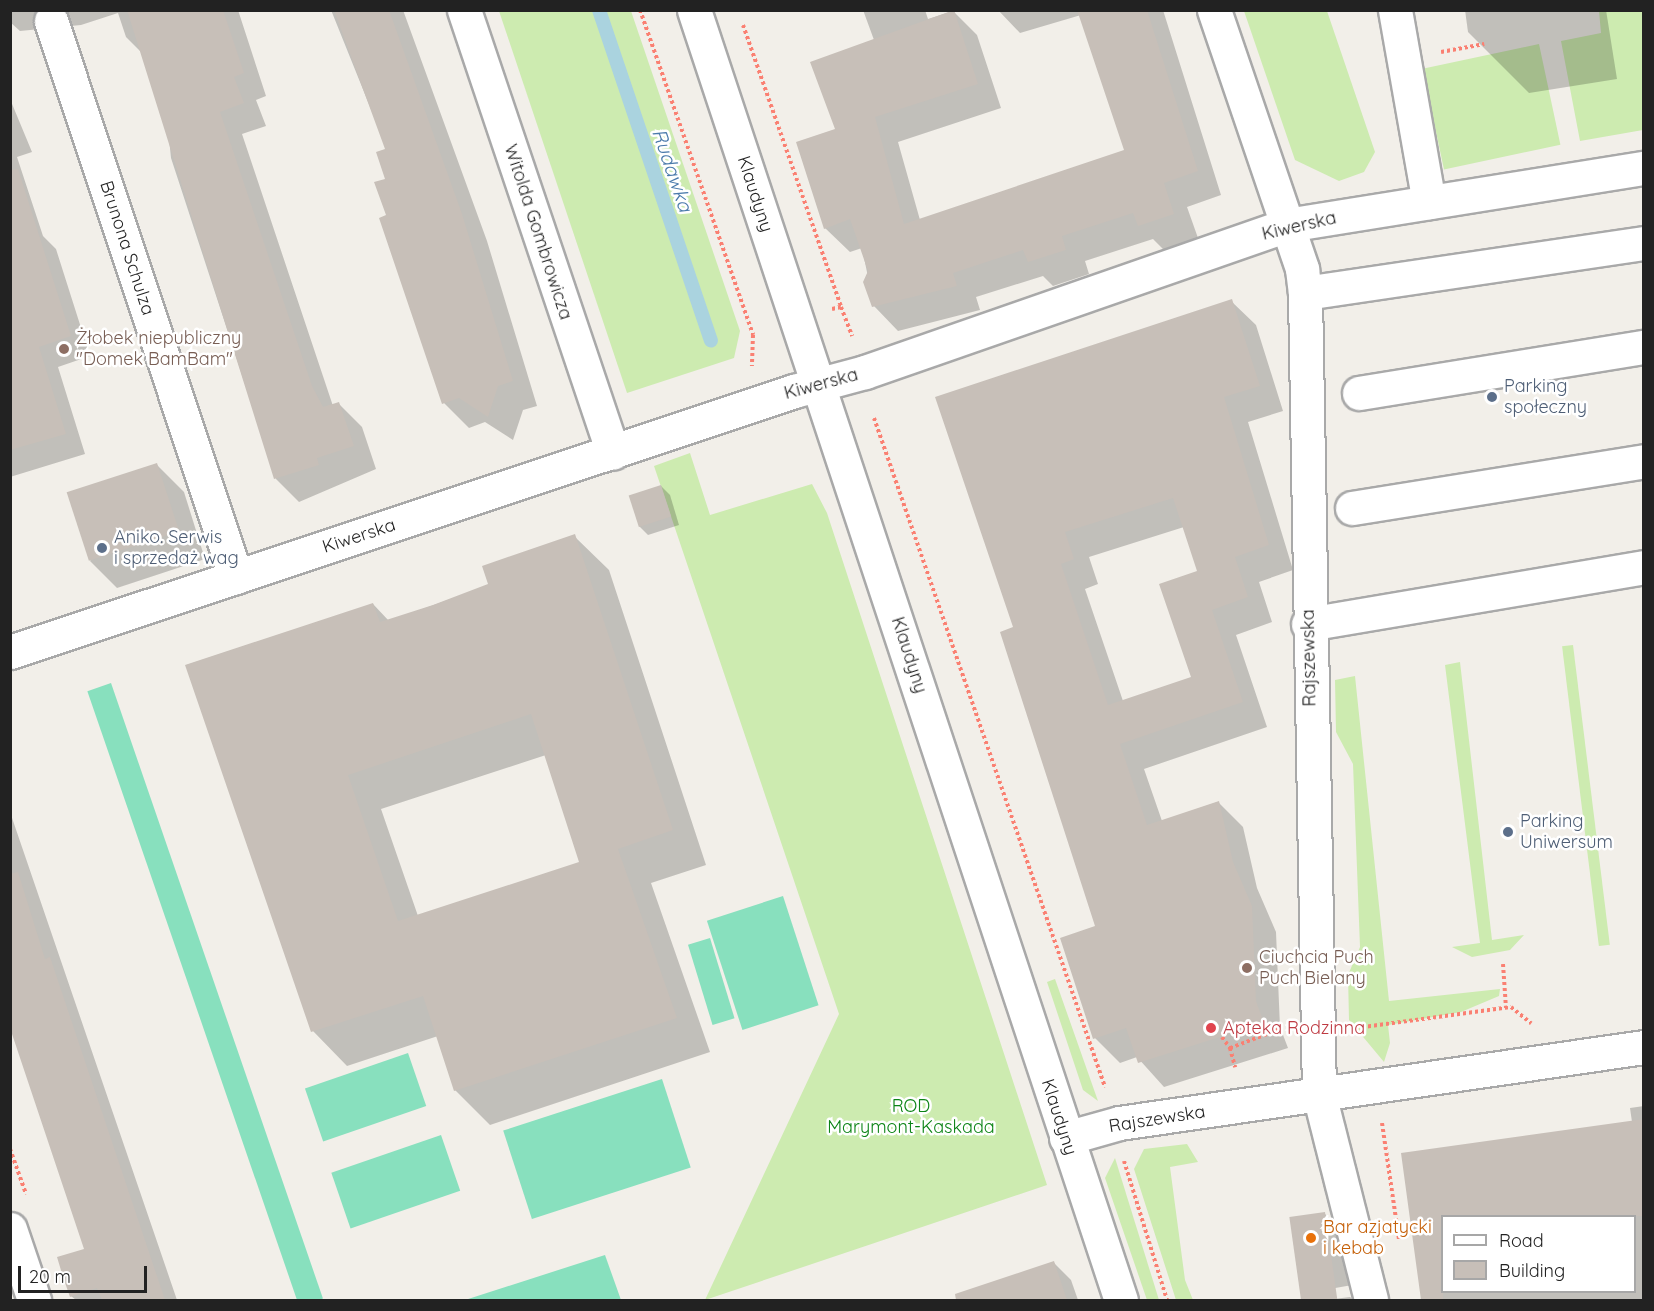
<!DOCTYPE html>
<meta charset="utf-8">
<style>
body{margin:0}
#map{position:relative;width:1654px;height:1311px;overflow:hidden;background:#f2efe9;font-family:Quicksand,sans-serif}
div>[style]{position:absolute}
[style*='--x']{left:calc(var(--x)*1px);top:calc(var(--y)*1px);width:calc(var(--w)*1px);rotate:calc(var(--a)*1deg)}
.grass>*{inset:0;background:#cdebb0;transform-origin:0 0}
.pitch>*{inset:0;background:#88e0be;transform-origin:0 0}
.shadow>*{inset:0;background:#0003}
.stream>*{height:14px;margin:-7px;padding:0 7px;transform-origin:7px;border-radius:7px;background:#aad3df}
.building>*{inset:0;background:#c7bfb8;transform-origin:0 0}
.path>*{height:4px;margin-top:-2px;transform-origin:0;background:repeating-linear-gradient(90deg,#fa8072 0 3px,transparent 0 6px)}
.roads{filter:drop-shadow(2px 0 #a9a9a9) drop-shadow(-2px 0 #a9a9a9) drop-shadow(0 2px #a9a9a9) drop-shadow(0 -2px #a9a9a9)}
.minor>*{height:33px;margin:-16.5px;padding:0 16.5px;transform-origin:16.5px;border-radius:16.5px;background:#fff}
.dots>*{width:16px;height:16px;translate:-50% -50%;box-sizing:border-box;border:3px solid #fff;border-radius:50%}
span{translate:-50% -50%;white-space:nowrap;text-align:center;line-height:1.15;-webkit-text-stroke:5px #fff;paint-order:stroke}
.street-label{font-size:18px;color:#222}
.education-label{font-size:18px;color:#785e54}
.left{translate:0 -50%;text-align:left}
.service-label{font-size:18px;color:#4e5e75}
.health-label{font-size:18px;color:#be3a42}
.park-label{font-size:18px;color:#0c8416}
.food-label{font-size:18px;color:#c56008}
.water-label{font-size:20px;color:#4a7aab;font-style:italic}
.frame{position:absolute;inset:0;border:12px solid #222;pointer-events:none}
.legend{position:absolute;left:1441px;top:1215px;width:195px;height:78px;box-sizing:border-box;background:#fff;border:2px solid #a7a7a7;margin:0;padding:8px 10px;list-style:none;font-size:18px;color:#222}
.legend li{display:flex;align-items:center;gap:12px;height:30px}
.legend b{width:30px;border:2px solid #a7a7a7}
.scale{position:absolute;left:18px;top:1266px;width:129px;height:27px;box-sizing:border-box;border:3px solid #222;border-top:0;padding-left:8px;font-size:18px;line-height:21px;white-space:nowrap;color:#222;-webkit-text-stroke:4px #fff;paint-order:stroke}
</style>
<div id="map">
<div class="grass">
<i style="clip-path:polygon(499px 11px,631px 11px,740px 331px,734px 358px,627px 393px)"></i>
<i style="clip-path:polygon(1244px 11px,1327px 11px,1375px 152px,1364px 172px,1339px 181px,1295px 160px)"></i>
<i style="clip-path:polygon(1599px 11px,1643px 11px,1643px 130px,1580px 141px,1561px 41px,1601px 33px)"></i>
<i style="left:1539px;top:44px;width:103px;height:119px;rotate:78deg"></i>
<i style="clip-path:polygon(690px 453px,710px 515px,812px 484px,827px 513px,1047px 1185px,705px 1300px,839px 1014px,654px 466px)"></i>
<i style="left:1573px;top:645px;width:302px;height:11px;rotate:83deg"></i>
<i style="clip-path:polygon(1460px 662px,1492px 940px,1524px 935px,1510px 950px,1472px 957px,1452px 947px,1480px 943px,1445px 665px)"></i>
<i style="clip-path:polygon(1355px 676px,1389px 1001px,1500px 989px,1499px 996px,1461px 1012px,1388px 1025px,1390px 1043px,1384px 1062px,1349px 1020px,1348px 975px,1360px 947px,1353px 764px,1336px 732px,1335px 680px)"></i>
<i style="clip-path:polygon(1055px 979px,1098px 1101px,1083px 1090px,1047px 982px)"></i>
<i style="clip-path:polygon(1187px 1144px,1198px 1162px,1170px 1167px,1185px 1280px,1193px 1300px,1176px 1300px,1134px 1169px,1144px 1149px)"></i>
<i style="clip-path:polygon(1115px 1158px,1159px 1300px,1147px 1300px,1105px 1178px)"></i>
</div>
<div class="pitch">
<i style="left:111px;top:683px;width:651px;height:25px;rotate:71deg"></i>
<i style="left:783px;top:896px;width:115px;height:80px;rotate:72deg"></i>
<i style="left:710px;top:938px;width:84px;height:23px;rotate:73deg"></i>
<i style="left:408px;top:1053px;width:56px;height:109px;rotate:71deg"></i>
<i style="left:662px;top:1079px;width:93px;height:167px;rotate:72deg"></i>
<i style="left:441px;top:1135px;width:59px;height:116px;rotate:71deg"></i>
<i style="clip-path:polygon(605px 1255px,621px 1300px,465px 1300px)"></i>
</div>
<div class="shadow">
<i style="clip-path:polygon(10px 10px,238px 10px,266px 96px,256px 100px,266px 126px,242px 134px,333px 406px,339px 404px,362px 427px,376px 469px,299px 502px,276px 479px,171px 158px,168px 129px,143px 54px,126px 37px,118px 13px,81px 25px,20px 31px,10px 22px)"></i>
<i style="clip-path:polygon(331px 10px,403px 10px,487px 241px,537px 406px,523px 410px,513px 440px,485px 422px,469px 428px,444px 403px,388px 216px,387px 149px)"></i>
<i style="clip-path:polygon(863px 10px,925px 10px,928px 19px,953px 11px,977px 35px,1001px 108px,898px 142px,920px 220px,1126px 151px,1081px 15px,1020px 33px,998px 10px,1163px 10px,1221px 195px,1187px 207px,1198px 238px,1164px 250px,1153px 239px,1085px 261px,1089px 274px,1053px 286px,1043px 276px,976px 297px,980px 310px,898px 331px,874px 306px,862px 248px,850px 252px,825px 228px,837px 130px,874px 40px)"></i>
<i style="clip-path:polygon(1465px 10px,1606px 10px,1617px 79px,1529px 93px,1468px 32px)"></i>
<i style="clip-path:polygon(10px 99px,32px 152px,17px 157px,43px 236px,56px 249px,90px 356px,58px 367px,85px 454px,10px 477px)"></i>
<i style="clip-path:polygon(evenodd,1231px 301px,1256px 325px,1283px 411px,1248px 422px,1293px 570px,1259px 582px,1272px 622px,1236px 635px,1267px 727px,1144px 769px,1162px 821px,1218px 802px,1243px 827px,1257px 888px,1276px 932px,1280px 1027px,1288px 1048px,1164px 1087px,1137px 1057px,1120px 1063px,1095px 1038px,1097px 927px,1015px 628px,937px 398px,1231px 301px,1184px 527px,1199px 572px,1193px 678px,1123px 701px,1085px 589px,1098px 584px,1089px 557px,1184px 527px)"></i>
<i style="clip-path:polygon(157px 465px,184px 492px,205px 559px,117px 588px,90px 561px)"></i>
<i style="clip-path:polygon(661px 486px,670px 495px,679px 525px,648px 535px,639px 526px)"></i>
<i style="clip-path:polygon(evenodd,574px 536px,609px 570px,706px 865px,651px 883px,710px 1052px,490px 1125px,455px 1090px,438px 1036px,347px 1066px,313px 1031px,187px 665px,373px 604px,389px 621px,490px 585px,574px 536px,546px 755px,581px 863px,418px 916px,381px 809px,546px 755px)"></i>
<i style="clip-path:polygon(10px 812px,177px 1300px,76px 1300px,71px 1296px,86px 1249px,10px 1023px)"></i>
<i style="clip-path:polygon(evenodd,1644px 1106px,1644px 1300px,1423px 1300px,1403px 1155px,1632px 1122px,1630px 1108px,1644px 1106px,1442px 1216px,1634px 1216px,1634px 1292px,1442px 1292px,1442px 1216px)"></i>
<i style="clip-path:polygon(1325px 1214px,1352px 1241px,1358px 1284px,1324px 1290px)"></i>
<i style="clip-path:polygon(1054px 1263px,1071px 1280px,1078px 1300px,957px 1300px)"></i>
<i style="clip-path:polygon(1350px 1297px,1354px 1300px,1326px 1300px)"></i>
</div>
<div class="stream">
<i style="--x:599;--y:10;--w:349;--a:71.3"></i>
</div>
<div class="building">
<i style="clip-path:polygon(127px 10px,223px 10px,244px 73px,234px 77px,244px 103px,220px 112px,312px 386px,323px 407px,339px 402px,354px 446px,317px 458px,319px 465px,274px 479px)"></i>
<i style="clip-path:polygon(334px 10px,389px 10px,462px 214px,513px 381px,498px 386px,488px 417px,459px 398px,442px 404px,379px 218px,386px 215px,374px 182px,385px 179px,376px 152px,385px 149px)"></i>
<i style="clip-path:polygon(954px 10px,978px 84px,875px 117px,904px 224px,1124px 150px,1077px 10px,1147px 10px,1198px 171px,1164px 183px,1174px 214px,1138px 226px,1133px 213px,1062px 236px,1066px 250px,1028px 262px,1023px 250px,953px 273px,957px 286px,872px 307px,863px 282px,868px 271px,850px 219px,824px 229px,796px 142px,835px 129px,810px 62px)"></i>
<i style="clip-path:polygon(18px 169px,71px 336px,39px 347px,66px 434px,10px 450px,10px 170px)"></i>
<i style="clip-path:polygon(evenodd,1232px 299px,1260px 386px,1224px 397px,1269px 545px,1235px 557px,1248px 597px,1212px 610px,1243px 702px,1120px 744px,1147px 825px,1219px 801px,1233px 862px,1252px 906px,1256px 1001px,1264px 1023px,1138px 1063px,1126px 1028px,1093px 1039px,1060px 938px,1095px 926px,1000px 632px,1013px 627px,935px 397px,1232px 299px,1173px 498px,1197px 571px,1159px 584px,1191px 677px,1108px 705px,1061px 564px,1074px 559px,1065px 532px,1173px 498px)"></i>
<i style="left:157px;top:463px;width:72px;height:95px;rotate:72deg"></i>
<i style="left:661px;top:485px;width:33px;height:34px;rotate:72deg"></i>
<i style="clip-path:polygon(evenodd,575px 534px,673px 830px,618px 849px,677px 1018px,454px 1091px,423px 996px,311px 1032px,185px 665px,373px 603px,380px 622px,433px 605px,488px 584px,482px 566px,575px 534px,531px 714px,579px 862px,398px 921px,348px 775px,531px 714px)"></i>
<i style="clip-path:polygon(18px 872px,45px 959px,50px 957px,165px 1300px,102px 1300px,97px 1288px,70px 1297px,63px 1277px,57px 1257px,84px 1249px,10px 1028px,10px 874px)"></i>
<i style="clip-path:polygon(1644px 1119px,1644px 1216px,1443px 1216px,1443px 1300px,1421px 1300px,1401px 1153px)"></i>
<i style="left:1325px;top:1212px;width:89px;height:36px;rotate:82deg"></i>
<i style="clip-path:polygon(1054px 1261px,1067px 1300px,956px 1300px,955px 1294px)"></i>
</div>
<div class="path">
<i style="--x:640;--y:10;--w:344;--a:70.8"></i>
<i style="--x:753;--y:335;--w:31;--a:92"></i>
<i style="--x:743;--y:25;--w:299;--a:70.8"></i>
<i style="--x:1441;--y:52;--w:44;--a:-10.5"></i>
<i style="--x:832;--y:309;--w:9;--a:-13"></i>
<i style="--x:841;--y:307;--w:31;--a:69"></i>
<i style="--x:874;--y:418;--w:708;--a:70.95"></i>
<i style="--x:1503;--y:964;--w:44;--a:86.1"></i>
<i style="--x:1356;--y:1028;--w:156;--a:-7.7"></i>
<i style="--x:1511;--y:1007;--w:26;--a:39"></i>
<i style="--x:1222;--y:1037;--w:14;--a:54"></i>
<i style="--x:1230;--y:1048;--w:53;--a:-20.8"></i>
<i style="--x:1230;--y:1048;--w:20;--a:75"></i>
<i style="--x:1382;--y:1123;--w:118;--a:81.7"></i>
<i style="--x:10;--y:1149;--w:48;--a:70.4"></i>
<i style="--x:1124;--y:1161;--w:145;--a:72.8"></i>
</div>
<div class="roads">
<div class="minor">
<i style="--x:464;--y:10;--w:467;--a:71.4"></i>
<i style="--x:694;--y:10;--w:1359;--a:71.69"></i>
<i style="--x:1214;--y:10;--w:274;--a:71.2"></i>
<i style="--x:1302;--y:269;--w:24;--a:83"></i>
<i style="--x:1305;--y:293;--w:801;--a:89"></i>
<i style="--x:1319;--y:1094;--w:212;--a:75.8"></i>
<i style="--x:1395;--y:10;--w:195;--a:80"></i>
<i style="--x:51;--y:21;--w:586;--a:71.6"></i>
<i style="--x:1305;--y:293;--w:343;--a:-8.4"></i>
<i style="--x:1359;--y:393;--w:289;--a:-9.2"></i>
<i style="--x:1352;--y:508;--w:296;--a:-9.1"></i>
<i style="--x:1308;--y:624;--w:341;--a:-9.6"></i>
<i style="--x:10;--y:652;--w:826;--a:-18.41"></i>
<i style="--x:794;--y:391;--w:73;--a:-15"></i>
<i style="--x:865;--y:372;--w:447;--a:-19.2"></i>
<i style="--x:1287;--y:225;--w:362;--a:-9.1"></i>
<i style="--x:1066;--y:1138;--w:55;--a:-15.8"></i>
<i style="--x:1119;--y:1123;--w:530;--a:-8.24"></i>
<i style="--x:10;--y:1229;--w:75;--a:71.3"></i>
</div>
</div>
<div class="dots">
<i style="left:64px;top:349px;background:#8d6e63"></i>
<i style="left:1492px;top:397px;background:#5c6f8a"></i>
<i style="left:102px;top:548px;background:#5c6f8a"></i>
<i style="left:1508px;top:832px;background:#5c6f8a"></i>
<i style="left:1247px;top:968px;background:#8d6e63"></i>
<i style="left:1211px;top:1028px;background:#e0444e"></i>
<i style="left:1311px;top:1238px;background:#e8710a"></i>
</div>
<div class="street-label">
<span style="left:755px;top:194px;rotate:72deg">Klaudyny</span>
<span style="left:1299px;top:226px;rotate:-13deg">Kiwerska</span>
<span style="left:538px;top:232px;rotate:72deg">Witolda Gombrowicza</span>
<span style="left:127px;top:248px;rotate:72deg">Brunona Schulza</span>
<span style="left:821px;top:384px;rotate:-15deg">Kiwerska</span>
<span style="left:359px;top:536px;rotate:-18deg">Kiwerska</span>
<span style="left:909px;top:655px;rotate:72deg">Klaudyny</span>
<span style="left:1309px;top:658px;rotate:-91deg">Rajszewska</span>
<span style="left:1059px;top:1117px;rotate:72deg">Klaudyny</span>
<span style="left:1157px;top:1119px;rotate:-9deg">Rajszewska</span>
</div>
<div class="education-label">
<span class="left" style="left:76px;top:349px">Żłobek niepubliczny<br>"Domek BamBam"</span>
<span class="left" style="left:1259px;top:968px">Ciuchcia Puch<br>Puch Bielany</span>
</div>
<div class="service-label">
<span class="left" style="left:1504px;top:397px">Parking<br>społeczny</span>
<span class="left" style="left:114px;top:548px">Aniko. Serwis<br>i sprzedaż wag</span>
<span class="left" style="left:1520px;top:832px">Parking<br>Uniwersum</span>
</div>
<div class="health-label">
<span class="left" style="left:1223px;top:1028px">Apteka Rodzinna</span>
</div>
<div class="park-label">
<span style="left:911px;top:1117px">ROD<br>Marymont-Kaskada</span>
</div>
<div class="food-label">
<span class="left" style="left:1323px;top:1238px">Bar azjatycki<br>i kebab</span>
</div>
<div class="water-label">
<span style="left:673px;top:170px;rotate:71deg">Rudawka</span>
</div>
<div class="frame"></div>
<ul class="legend">
<li><b style="height:8px;background:#fff"></b>Road</li>
<li><b style="height:16px;background:#c7bfb8"></b>Building</li>
</ul>
<div class="scale">20 m</div>
</div>
